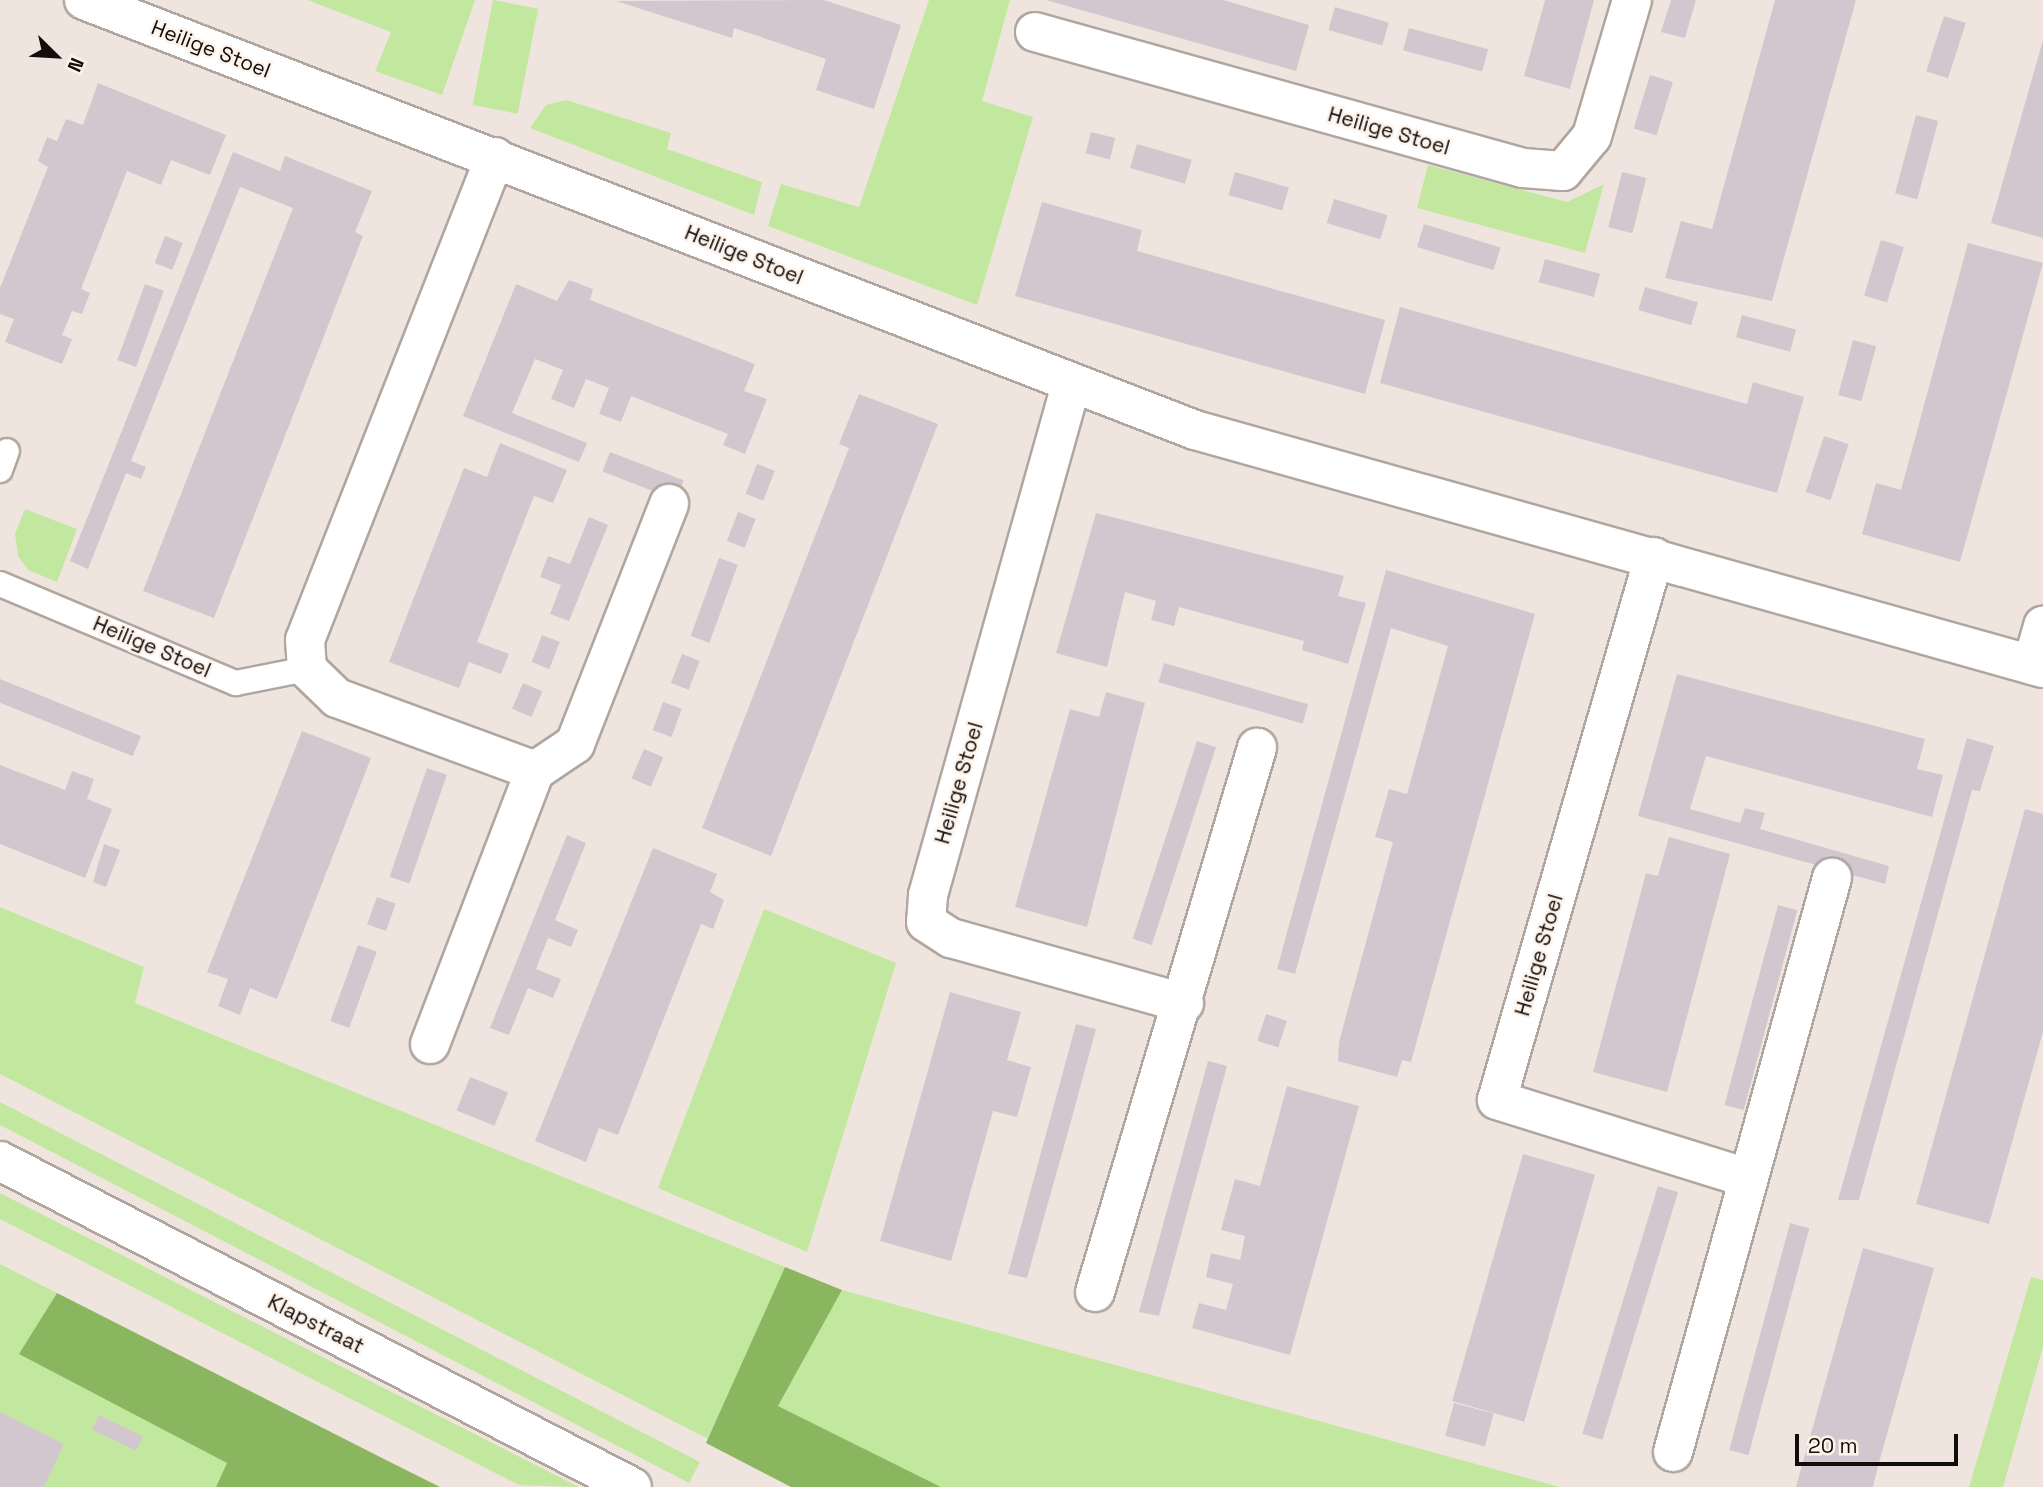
<!DOCTYPE html>
<style>
body{margin:0}
#map{position:relative;width:2043px;height:1487px;overflow:hidden;background:#f0e5de;font-family:"Space Grotesk",sans-serif}
div>[style]{position:absolute}
[style*='--x']{left:calc(var(--x)*1px);top:calc(var(--y)*1px);width:calc(var(--w)*1px);rotate:calc(var(--a)*1deg)}
.green>*{inset:0;background:#c2e8a0;transform-origin:0 0}
.forest>*{inset:0;background:#8bb660}
.building>*{inset:0;background:#d2c7ce;transform-origin:0 0}
.roads{filter:drop-shadow(2px 0 #b0a69f) drop-shadow(-2px 0 #b0a69f) drop-shadow(0 2px #b0a69f) drop-shadow(0 -2px #b0a69f)}
.lane>*{height:24px;margin:-12px;padding:0 12px;transform-origin:12px;border-radius:12px;background:#fff}
.street>*{height:38px;margin:-19px;padding:0 19px;transform-origin:19px;border-radius:19px;background:#fff}
.secondary>*{height:38px;margin:-19px;padding:0 19px;transform-origin:19px;border-radius:19px;background:#fff}
span{translate:-50% -50%;white-space:nowrap;text-align:center;line-height:1.15;-webkit-text-stroke:5px #fef3eb;paint-order:stroke}
.street-label{font-size:21px;color:#100d0a}
.north{position:absolute;left:21px;top:21px;width:70px;height:70px;-webkit-text-stroke:5px #fef3eb;paint-order:stroke;rotate:114deg;font-size:19px;font-weight:700;line-height:28px;text-align:center;color:#100d0a}
.north::after{content:'';display:block;margin:auto;width:24px;height:32px;background:#100d0a;clip-path:polygon(50% 0,100% 100%,50% 72%,0 100%)}
.scale{position:absolute;left:1795px;top:1434px;width:163px;height:32px;box-sizing:border-box;border:4px solid #100d0a;border-top:0;padding-left:9px;font-size:21px;line-height:24px;white-space:nowrap;color:#100d0a;-webkit-text-stroke:5px #fef3eb;paint-order:stroke}
</style>
<div id="map">
<div class="green">
<i style="clip-path:polygon(307px 0,475px 0,442px 95px,375px 71px,391px 32px)"></i>
<i style="left:493px;top:0;width:46px;height:107px;rotate:11deg"></i>
<i style="clip-path:polygon(929px 0,1010px 0,982px 101px,1033px 117px,977px 305px,768px 226px,781px 184px,859px 207px)"></i>
<i style="clip-path:polygon(566px 100px,671px 133px,667px 149px,762px 182px,754px 215px,530px 128px,546px 105px)"></i>
<i style="clip-path:polygon(1428px 165px,1567px 202px,1604px 184px,1585px 253px,1417px 208px)"></i>
<i style="clip-path:polygon(25px 509px,77px 529px,57px 582px,28px 570px,18px 556px,15px 534px)"></i>
<i style="clip-path:polygon(0 907px,144px 967px,135px 1003px,785px 1267px,708px 1439px,0 1074px)"></i>
<i style="clip-path:polygon(764px 909px,896px 963px,807px 1252px,658px 1188px)"></i>
<i style="clip-path:polygon(0 1102px,700px 1462px,689px 1483px,0 1125px)"></i>
<i style="clip-path:polygon(0 1193px,163px 1276px,579px 1487px,519px 1485px,0 1219px)"></i>
<i style="clip-path:polygon(0 1264px,57px 1293px,20px 1354px,228px 1463px,216px 1487px,0 1487px)"></i>
<i style="clip-path:polygon(2031px 1277px,2043px 1280px,2043px 1347px,2003px 1487px,1969px 1487px)"></i>
<i style="clip-path:polygon(842px 1290px,1560px 1487px,941px 1487px,778px 1406px)"></i>
</div>
<div class="forest">
<i style="clip-path:polygon(785px 1267px,842px 1290px,778px 1406px,941px 1487px,791px 1487px,706px 1443px)"></i>
<i style="clip-path:polygon(57px 1293px,386px 1460px,440px 1487px,216px 1487px,227px 1463px,19px 1354px)"></i>
</div>
<div class="building">
<i style="clip-path:polygon(824px 0,901px 25px,874px 109px,816px 90px,826px 59px,734px 28px,732px 38px,616px 1px)"></i>
<i style="clip-path:polygon(1046px 0,1223px 0,1309px 25px,1296px 71px)"></i>
<i style="clip-path:polygon(1545px 0,1594px 0,1570px 89px,1524px 76px)"></i>
<i style="clip-path:polygon(1671px 0,1696px 0,1685px 38px,1661px 32px)"></i>
<i style="clip-path:polygon(1775px 0,1856px 0,1772px 301px,1665px 278px,1681px 221px,1712px 229px)"></i>
<i style="left:1335px;top:7px;width:56px;height:24px;rotate:16deg"></i>
<i style="left:1944px;top:16px;width:23px;height:58px;rotate:18deg"></i>
<i style="left:1409px;top:28px;width:82px;height:23px;rotate:15deg"></i>
<i style="clip-path:polygon(2043px 40px,2043px 238px,1991px 223px)"></i>
<i style="left:1650px;top:75px;width:24px;height:56px;rotate:17deg"></i>
<i style="clip-path:polygon(98px 83px,226px 135px,210px 175px,171px 160px,161px 185px,127px 171px,81px 289px,90px 293px,82px 314px,72px 311px,62px 335px,72px 339px,62px 364px,5px 342px,14px 319px,0 314px,0 288px,48px 167px,38px 161px,47px 137px,57px 141px,66px 119px,83px 125px)"></i>
<i style="left:1916px;top:115px;width:23px;height:81px;rotate:15deg"></i>
<i style="left:1091px;top:132px;width:25px;height:22px;rotate:14deg"></i>
<i style="left:1137px;top:144px;width:57px;height:25px;rotate:16deg"></i>
<i style="clip-path:polygon(233px 152px,280px 171px,285px 156px,372px 191px,355px 232px,363px 236px,214px 618px,143px 591px,293px 208px,240px 187px,131px 461px,146px 467px,141px 479px,126px 473px,88px 569px,70px 561px)"></i>
<i style="left:1235px;top:172px;width:56px;height:24px;rotate:16deg"></i>
<i style="left:1622px;top:172px;width:25px;height:57px;rotate:14deg"></i>
<i style="left:1334px;top:199px;width:56px;height:25px;rotate:17deg"></i>
<i style="clip-path:polygon(1042px 202px,1142px 230px,1137px 251px,1385px 320px,1365px 394px,1015px 296px)"></i>
<i style="left:1424px;top:224px;width:80px;height:24px;rotate:17deg"></i>
<i style="left:165px;top:236px;width:19px;height:29px;rotate:21deg"></i>
<i style="left:1881px;top:240px;width:24px;height:58px;rotate:17deg"></i>
<i style="clip-path:polygon(1968px 243px,2043px 263px,1960px 562px,1862px 534px,1876px 483px,1901px 490px)"></i>
<i style="left:1545px;top:259px;width:57px;height:24px;rotate:15deg"></i>
<i style="clip-path:polygon(569px 280px,593px 289px,590px 300px,755px 364px,744px 391px,767px 399px,745px 454px,723px 445px,728px 434px,631px 396px,621px 422px,599px 414px,609px 388px,586px 379px,574px 408px,551px 399px,563px 370px,535px 359px,512px 413px,587px 443px,579px 462px,463px 416px,516px 284px,557px 301px)"></i>
<i style="left:145px;top:284px;width:20px;height:81px;rotate:20deg"></i>
<i style="left:1645px;top:287px;width:55px;height:24px;rotate:16deg"></i>
<i style="clip-path:polygon(1400px 307px,1747px 404px,1753px 382px,1804px 397px,1777px 493px,1380px 383px)"></i>
<i style="left:1742px;top:315px;width:56px;height:23px;rotate:15deg"></i>
<i style="left:1853px;top:340px;width:24px;height:57px;rotate:15deg"></i>
<i style="clip-path:polygon(859px 394px,938px 424px,771px 856px,702px 828px,849px 448px,839px 444px)"></i>
<i style="left:1824px;top:436px;width:26px;height:59px;rotate:18deg"></i>
<i style="clip-path:polygon(500px 443px,567px 470px,553px 503px,534px 496px,477px 642px,509px 654px,501px 674px,469px 662px,459px 688px,389px 662px,464px 468px,487px 477px)"></i>
<i style="left:610px;top:452px;width:79px;height:21px;rotate:21deg"></i>
<i style="left:757px;top:464px;width:19px;height:32px;rotate:21deg"></i>
<i style="left:738px;top:512px;width:19px;height:31px;rotate:21deg"></i>
<i style="clip-path:polygon(1096px 513px,1344px 576px,1338px 596px,1366px 603px,1348px 664px,1302px 650px,1304px 641px,1179px 607px,1174px 626px,1151px 620px,1156px 601px,1125px 592px,1107px 667px,1056px 653px)"></i>
<i style="clip-path:polygon(589px 517px,608px 525px,569px 621px,550px 614px,561px 585px,540px 577px,548px 556px,570px 564px)"></i>
<i style="left:719px;top:558px;width:20px;height:83px;rotate:20deg"></i>
<i style="clip-path:polygon(1386px 570px,1535px 614px,1411px 1062px,1402px 1060px,1397px 1077px,1338px 1061px,1339px 1042px,1393px 842px,1375px 837px,1389px 789px,1407px 794px,1448px 646px,1391px 628px,1295px 974px,1277px 969px)"></i>
<i style="left:542px;top:635px;width:19px;height:29px;rotate:21deg"></i>
<i style="left:682px;top:654px;width:19px;height:31px;rotate:21deg"></i>
<i style="left:1164px;top:663px;width:150px;height:20px;rotate:16deg"></i>
<i style="clip-path:polygon(1677px 674px,1925px 739px,1917px 769px,1943px 775px,1932px 817px,1706px 756px,1690px 809px,1740px 823px,1745px 808px,1765px 813px,1760px 829px,1889px 866px,1885px 884px,1638px 816px)"></i>
<i style="left:0;top:679px;width:152px;height:22px;rotate:22deg"></i>
<i style="left:523px;top:683px;width:21px;height:28px;rotate:23deg"></i>
<i style="clip-path:polygon(1106px 692px,1145px 703px,1087px 927px,1015px 907px,1070px 709px,1099px 717px)"></i>
<i style="left:663px;top:702px;width:20px;height:30px;rotate:20deg"></i>
<i style="clip-path:polygon(302px 731px,371px 758px,277px 999px,250px 988px,240px 1015px,218px 1006px,228px 979px,207px 972px)"></i>
<i style="clip-path:polygon(1967px 738px,1994px 746px,1980px 791px,1972px 790px,1859px 1200px,1838px 1200px)"></i>
<i style="left:1197px;top:741px;width:20px;height:208px;rotate:18deg"></i>
<i style="left:644px;top:749px;width:21px;height:32px;rotate:23deg"></i>
<i style="clip-path:polygon(0 765px,65px 790px,72px 771px,94px 779px,87px 799px,112px 809px,85px 878px,0 844px)"></i>
<i style="left:427px;top:768px;width:21px;height:115px;rotate:19deg"></i>
<i style="clip-path:polygon(2025px 809px,2043px 814px,2043px 1032px,1989px 1224px,1916px 1204px)"></i>
<i style="clip-path:polygon(567px 835px,586px 843px,555px 920px,578px 930px,571px 947px,548px 938px,536px 969px,561px 979px,553px 998px,528px 988px,509px 1035px,490px 1028px)"></i>
<i style="clip-path:polygon(1669px 837px,1730px 854px,1667px 1092px,1593px 1072px,1646px 873px,1658px 876px)"></i>
<i style="clip-path:polygon(104px 844px,120px 850px,106px 887px,93px 882px)"></i>
<i style="clip-path:polygon(653px 848px,717px 874px,710px 892px,724px 900px,713px 929px,701px 924px,618px 1135px,599px 1128px,586px 1162px,535px 1141px)"></i>
<i style="left:377px;top:897px;width:20px;height:29px;rotate:20deg"></i>
<i style="left:1778px;top:905px;width:20px;height:207px;rotate:15deg"></i>
<i style="left:358px;top:945px;width:20px;height:81px;rotate:20deg"></i>
<i style="clip-path:polygon(950px 992px,1021px 1012px,1007px 1060px,1031px 1067px,1017px 1117px,993px 1111px,951px 1261px,880px 1241px)"></i>
<i style="left:1266px;top:1014px;width:22px;height:28px;rotate:18deg"></i>
<i style="clip-path:polygon(1076px 1024px,1096px 1029px,1068px 1132px,1027px 1278px,1008px 1274px)"></i>
<i style="clip-path:polygon(1208px 1061px,1227px 1066px,1172px 1268px,1159px 1316px,1139px 1312px)"></i>
<i style="left:470px;top:1077px;width:41px;height:36px;rotate:22deg"></i>
<i style="clip-path:polygon(1287px 1086px,1359px 1106px,1290px 1355px,1192px 1328px,1199px 1303px,1226px 1310px,1233px 1284px,1206px 1277px,1211px 1253px,1240px 1260px,1245px 1236px,1221px 1230px,1235px 1179px,1260px 1186px)"></i>
<i style="left:1523px;top:1154px;width:75px;height:257px;rotate:16deg"></i>
<i style="left:1658px;top:1186px;width:21px;height:259px;rotate:17deg"></i>
<i style="left:1790px;top:1223px;width:20px;height:235px;rotate:15deg"></i>
<i style="clip-path:polygon(1863px 1248px,1934px 1268px,1878px 1466px,1873px 1487px,1796px 1487px)"></i>
<i style="left:1454px;top:1403px;width:41px;height:34px;rotate:15deg"></i>
<i style="clip-path:polygon(0 1412px,64px 1444px,44px 1487px,0 1487px)"></i>
<i style="left:99px;top:1415px;width:49px;height:16px;rotate:26deg"></i>
</div>
<div class="roads">
<div class="lane">
<i style="--x:0;--y:470;--w:20;--a:-70"></i>
<i style="--x:0;--y:584;--w:256;--a:22.8"></i>
<i style="--x:236;--y:683;--w:72;--a:-11.2"></i>
</div>
<div class="street">
<i style="--x:84;--y:0;--w:1191;--a:21.16"></i>
<i style="--x:1195;--y:430;--w:881;--a:15.68"></i>
<i style="--x:1035;--y:32;--w:507;--a:15.57"></i>
<i style="--x:1523;--y:168;--w:40;--a:4.3"></i>
<i style="--x:1563;--y:171;--w:45;--a:-50.4"></i>
<i style="--x:1592;--y:136;--w:142;--a:-73.6"></i>
<i style="--x:495;--y:157;--w:519;--a:111.47"></i>
<i style="--x:305;--y:640;--w:29;--a:86"></i>
<i style="--x:307;--y:669;--w:42;--a:44"></i>
<i style="--x:337;--y:698;--w:211;--a:20.2"></i>
<i style="--x:1071;--y:385;--w:530;--a:105.66"></i>
<i style="--x:928;--y:895;--w:27;--a:94"></i>
<i style="--x:926;--y:922;--w:30;--a:33"></i>
<i style="--x:951;--y:938;--w:242;--a:15.6"></i>
<i style="--x:1654;--y:557;--w:565;--a:106.13"></i>
<i style="--x:1497;--y:1100;--w:263;--a:17.3"></i>
<i style="--x:2032;--y:665;--w:41;--a:-74.2"></i>
<i style="--x:430;--y:1044;--w:292;--a:-69"></i>
<i style="--x:535;--y:771;--w:48;--a:-34"></i>
<i style="--x:575;--y:744;--w:258;--a:-68.6"></i>
<i style="--x:1095;--y:1292;--w:568;--a:-73.42"></i>
<i style="--x:1673;--y:1452;--w:596;--a:-74.52"></i>
</div>
<div class="secondary">
<i style="--x:0;--y:1161;--w:711;--a:27.29"></i>
</div>
</div>
<div class="street-label">
<span style="left:211px;top:49px;rotate:21deg">Heilige Stoel</span>
<span style="left:1389px;top:131px;rotate:16deg">Heilige Stoel</span>
<span style="left:744px;top:255px;rotate:22deg">Heilige Stoel</span>
<span style="left:152px;top:647px;rotate:23deg">Heilige Stoel</span>
<span style="left:959px;top:783px;rotate:-74deg">Heilige Stoel</span>
<span style="left:1539px;top:955px;rotate:-74deg">Heilige Stoel</span>
<span style="left:316px;top:1324px;rotate:27deg">Klapstraat</span>
</div>
<div class="north">N</div>
<div class="scale">20 m</div>
</div>
